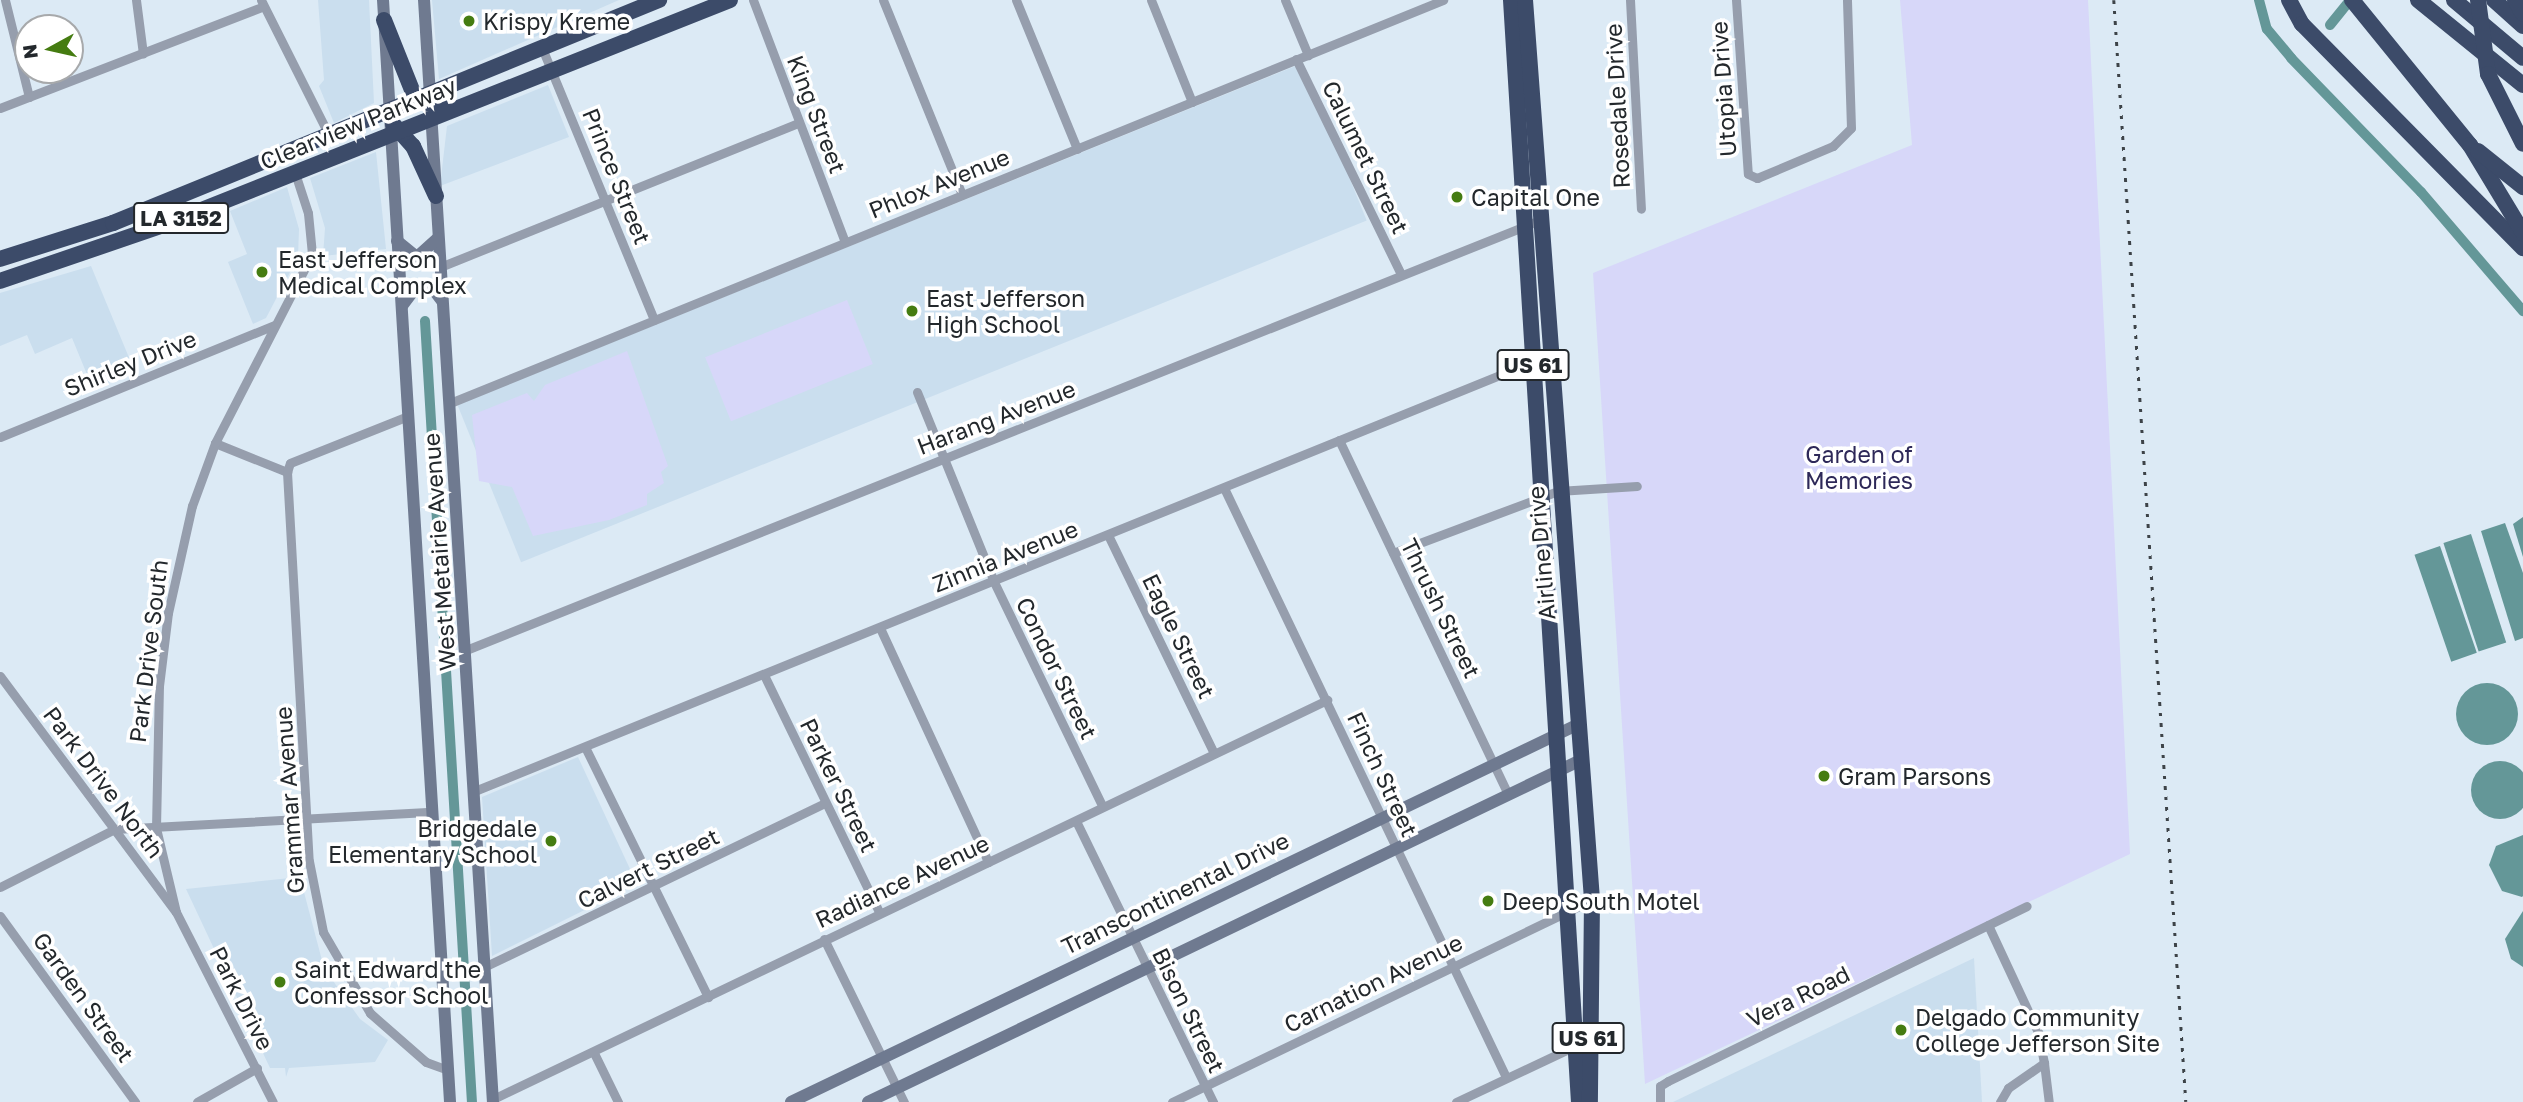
<!DOCTYPE html>
<style>
body{margin:0}
#map{position:relative;width:2523px;height:1102px;overflow:hidden;background:#dceaf5;font-family:"Golos Text",sans-serif}
div>[style]{position:absolute}
[style*='--x']{left:calc(var(--x)*1px);top:calc(var(--y)*1px);width:calc(var(--w)*1px);rotate:calc(var(--a)*1deg)}
.built>*{inset:0;background:#cadeee;transform-origin:0 0}
.green>*{inset:0;background:#d7d7f9;transform-origin:0 0}
.water>*{inset:0;background:#649798;transform-origin:0 0}
.round{border-radius:50%}
.canal>*{height:10px;margin:-5px;padding:0 5px;transform-origin:5px;border-radius:5px;background:#649798}
.street>*{height:9px;margin:-4.5px;padding:0 4.5px;transform-origin:4.5px;border-radius:4.5px;background:#969ead}
.secondary>*{height:12px;margin:-6px;padding:0 6px;transform-origin:6px;border-radius:6px;background:#6f7a90}
.highway>*{height:16px;margin:-8px;padding:0 8px;transform-origin:8px;border-radius:8px;background:#3c4b69}
.rail>*{height:2.5px;margin-top:-1.25px;transform-origin:0;background:repeating-linear-gradient(90deg,#3d4348 0 3.5px,transparent 0 10.5px)}
.dots>*{width:19px;height:19px;translate:-50% -50%;box-sizing:border-box;border:4px solid #fff;border-radius:50%}
span{translate:-50% -50%;white-space:nowrap;text-align:center;line-height:1.15;-webkit-text-stroke:7px #fff;paint-order:stroke}
.shield-label span{padding:2px 5px;background:#fff;border:2px solid;border-radius:5px;-webkit-text-stroke-width:0}
.shield-label{font-size:21px;color:#23282c;font-weight:700}
.poi-label{font-size:23px;color:#23282c}
.left{translate:0 -50%;text-align:left}
.right{translate:-100% -50%;text-align:right}
.street-label{font-size:23px;color:#23282c}
.park-label{font-size:23px;color:#2d2858}
.north{position:absolute;left:14px;top:14px;width:70px;height:70px;box-sizing:border-box;background:#fff;border:2px solid #a7a9ab;border-radius:50%;rotate:262deg;font-size:19px;font-weight:700;line-height:28px;text-align:center;color:#23282c}
.north::after{content:'';display:block;margin:auto;width:24px;height:32px;background:#457c11;clip-path:polygon(50% 0,100% 100%,50% 72%,0 100%)}
</style>
<div id="map">
<div class="built">
<i style="clip-path:polygon(318px 0,369px 0,374px 103px,334px 123px,319px 86px,324px 80px)"></i>
<i style="clip-path:polygon(432px 0,619px 0,439px 79px)"></i>
<i style="left:1303px;top:63px;width:170px;height:912px;rotate:68deg"></i>
<i style="clip-path:polygon(548px 85px,569px 137px,440px 186px,447px 126px)"></i>
<i style="clip-path:polygon(376px 152px,386px 249px,323px 256px,325px 228px,310px 178px)"></i>
<i style="clip-path:polygon(287px 187px,299px 229px,298px 257px,266px 318px,253px 324px,228px 262px,247px 254px,230px 211px)"></i>
<i style="clip-path:polygon(91px 266px,135px 372px,93px 389px,72px 338px,35px 354px,27px 335px,0 346px,0 293px)"></i>
<i style="clip-path:polygon(578px 757px,637px 884px,492px 956px,482px 797px)"></i>
<i style="clip-path:polygon(300px 877px,324px 968px,360px 1019px,388px 1040px,375px 1062px,289px 1068px,286px 1077px,285px 1068px,270px 1068px,186px 889px)"></i>
<i style="clip-path:polygon(1974px 958px,1982px 1102px,1673px 1102px)"></i>
</div>
<div class="green">
<i style="clip-path:polygon(1900px 0,2088px 0,2130px 854px,1645px 1084px,1593px 273px,1912px 145px)"></i>
<i style="left:847px;top:300px;width:69px;height:153px;rotate:68deg"></i>
<i style="clip-path:polygon(627px 351px,668px 466px,661px 472px,664px 483px,647px 494px,647px 505px,609px 520px,533px 536px,512px 487px,479px 481px,472px 415px,527px 393px,534px 401px,545px 385px)"></i>
</div>
<div class="water">
<i style="clip-path:polygon(2523px 517px,2523px 557px,2513px 524px)"></i>
<i style="clip-path:polygon(2505px 523px,2523px 573px,2523px 638px,2515px 641px,2481px 531px)"></i>
<i style="left:2471px;top:534px;width:114px;height:29px;rotate:72deg"></i>
<i style="left:2440px;top:546px;width:113px;height:27px;rotate:71deg"></i>
<i class="round" style="left:2456px;top:683px;width:62px;height:62px"></i>
<i class="round" style="left:2471px;top:761px;width:58px;height:58px"></i>
<i style="clip-path:polygon(2523px 835px,2523px 896px,2522px 897px,2502px 891px,2489px 865px,2496px 846px)"></i>
<i style="clip-path:polygon(2523px 911px,2523px 967px,2511px 959px,2505px 939px)"></i>
</div>
<div class="canal">
<i style="--x:2259;--y:0;--w:30;--a:75"></i>
<i style="--x:2267;--y:29;--w:38;--a:50"></i>
<i style="--x:2291;--y:58;--w:187;--a:45.9"></i>
<i style="--x:2421;--y:192;--w:157;--a:49.4"></i>
<i style="--x:2330;--y:25;--w:32;--a:-51"></i>
<i style="--x:425;--y:321;--w:782;--a:86.56"></i>
</div>
<div class="street">
<i style="--x:5;--y:0;--w:100;--a:76.1"></i>
<i style="--x:136;--y:0;--w:54;--a:82.6"></i>
<i style="--x:261;--y:0;--w:151;--a:63.3"></i>
<i style="--x:753;--y:0;--w:259;--a:69.2"></i>
<i style="--x:883;--y:0;--w:210;--a:67.9"></i>
<i style="--x:1016;--y:0;--w:161;--a:67.7"></i>
<i style="--x:1151;--y:0;--w:110;--a:68.1"></i>
<i style="--x:1285;--y:0;--w:60;--a:67.3"></i>
<i style="--x:1630;--y:0;--w:209;--a:87"></i>
<i style="--x:1736;--y:0;--w:174;--a:86.1"></i>
<i style="--x:1748;--y:174;--w:10;--a:24"></i>
<i style="--x:1757;--y:178;--w:82;--a:-22.8"></i>
<i style="--x:1833;--y:146;--w:25;--a:-45"></i>
<i style="--x:1851;--y:128;--w:128;--a:-91.8"></i>
<i style="--x:542;--y:48;--w:294;--a:67.6"></i>
<i style="--x:1296;--y:59;--w:237;--a:64"></i>
<i style="--x:0;--y:108;--w:281;--a:-21.1"></i>
<i style="--x:440;--y:267;--w:387;--a:-21.9"></i>
<i style="--x:917;--y:392;--w:205;--a:67.9"></i>
<i style="--x:994;--y:582;--w:246;--a:64.2"></i>
<i style="--x:450;--y:403;--w:1072;--a:-22.09"></i>
<i style="--x:0;--y:437;--w:296;--a:-22.2"></i>
<i style="--x:1339;--y:440;--w:391;--a:64.5"></i>
<i style="--x:215;--y:443;--w:78;--a:21.9"></i>
<i style="--x:287;--y:472;--w:390;--a:86.8"></i>
<i style="--x:309;--y:861;--w:72;--a:78.8"></i>
<i style="--x:323;--y:932;--w:94;--a:59.9"></i>
<i style="--x:370;--y:1013;--w:74;--a:41.2"></i>
<i style="--x:426;--y:1062;--w:23;--a:20"></i>
<i style="--x:287;--y:472;--w:9;--a:-72"></i>
<i style="--x:290;--y:463;--w:127;--a:-21.7"></i>
<i style="--x:1224;--y:488;--w:653;--a:64.42"></i>
<i style="--x:1108;--y:535;--w:242;--a:64.1"></i>
<i style="--x:1393;--y:553;--w:176;--a:-20.6"></i>
<i style="--x:1558;--y:491;--w:79;--a:-3.6"></i>
<i style="--x:880;--y:628;--w:258;--a:65.2"></i>
<i style="--x:466;--y:650;--w:1157;--a:-21.82"></i>
<i style="--x:764;--y:675;--w:263;--a:64.1"></i>
<i style="--x:0;--y:676;--w:294;--a:53.3"></i>
<i style="--x:176;--y:912;--w:213;--a:63"></i>
<i style="--x:585;--y:747;--w:279;--a:63.8"></i>
<i style="--x:477;--y:790;--w:1122;--a:-22.09"></i>
<i style="--x:1517;--y:368;--w:33;--a:-3"></i>
<i style="--x:1076;--y:821;--w:313;--a:64"></i>
<i style="--x:0;--y:887;--w:129;--a:-26.8"></i>
<i style="--x:115;--y:829;--w:317;--a:-3.1"></i>
<i style="--x:176;--y:912;--w:86;--a:-103.4"></i>
<i style="--x:156;--y:828;--w:142;--a:-88.8"></i>
<i style="--x:159;--y:686;--w:74;--a:-83"></i>
<i style="--x:168;--y:613;--w:110;--a:-77.4"></i>
<i style="--x:192;--y:506;--w:67;--a:-69.9"></i>
<i style="--x:215;--y:443;--w:212;--a:-62.8"></i>
<i style="--x:312;--y:254;--w:41;--a:-95.6"></i>
<i style="--x:308;--y:213;--w:42;--a:-108"></i>
<i style="--x:0;--y:916;--w:230;--a:54"></i>
<i style="--x:1988;--y:925;--w:118;--a:65"></i>
<i style="--x:2038;--y:1032;--w:32;--a:79"></i>
<i style="--x:824;--y:939;--w:182;--a:63.9"></i>
<i style="--x:486;--y:966;--w:376;--a:-25.7"></i>
<i style="--x:594;--y:1053;--w:55;--a:63.9"></i>
<i style="--x:493;--y:1099;--w:925;--a:-25.57"></i>
<i style="--x:197;--y:1102;--w:69;--a:-29.5"></i>
<i style="--x:1172;--y:1102;--w:466;--a:-25.7"></i>
<i style="--x:1456;--y:1102;--w:134;--a:-25.2"></i>
<i style="--x:1660;--y:1102;--w:16;--a:-90"></i>
<i style="--x:1660;--y:1086;--w:9;--a:-32"></i>
<i style="--x:1668;--y:1081;--w:399;--a:-26"></i>
<i style="--x:2000;--y:1102;--w:16;--a:-60"></i>
<i style="--x:2008;--y:1088;--w:44;--a:-34.8"></i>
<i style="--x:2044;--y:1063;--w:39;--a:83"></i>
</div>
<div class="secondary">
<i style="--x:383;--y:0;--w:1104;--a:86.52"></i>
<i style="--x:424;--y:0;--w:1104;--a:86.42"></i>
<i style="--x:397;--y:241;--w:26;--a:39"></i>
<i style="--x:417;--y:257;--w:28;--a:-42"></i>
<i style="--x:402;--y:306;--w:26;--a:-53"></i>
<i style="--x:418;--y:285;--w:16;--a:15"></i>
<i style="--x:433;--y:289;--w:15;--a:53"></i>
<i style="--x:791;--y:1102;--w:874;--a:-25.63"></i>
<i style="--x:868;--y:1102;--w:793;--a:-25.63"></i>
</div>
<div class="highway">
<i style="--x:1511;--y:0;--w:1104;--a:86.47"></i>
<i style="--x:1525;--y:0;--w:902;--a:85.74"></i>
<i style="--x:1592;--y:900;--w:202;--a:90.6"></i>
<i style="--x:2289;--y:0;--w:27;--a:62"></i>
<i style="--x:2302;--y:24;--w:315;--a:45.4"></i>
<i style="--x:2352;--y:0;--w:187;--a:50.9"></i>
<i style="--x:2470;--y:145;--w:103;--a:58.9"></i>
<i style="--x:2418;--y:0;--w:135;--a:39"></i>
<i style="--x:2454;--y:0;--w:90;--a:40"></i>
<i style="--x:2478;--y:0;--w:75;--a:82.3"></i>
<i style="--x:2488;--y:74;--w:78;--a:63.4"></i>
<i style="--x:2494;--y:0;--w:39;--a:42"></i>
<i style="--x:2515;--y:0;--w:16;--a:60"></i>
<i style="--x:384;--y:20;--w:86;--a:68.2"></i>
<i style="--x:416;--y:100;--w:36;--a:14"></i>
<i style="--x:393;--y:124;--w:30;--a:48"></i>
<i style="--x:413;--y:146;--w:55;--a:65.3"></i>
<i style="--x:2478;--y:151;--w:58;--a:38.7"></i>
<i style="--x:0;--y:259;--w:119;--a:-17.7"></i>
<i style="--x:113;--y:223;--w:590;--a:-22.22"></i>
<i style="--x:0;--y:281;--w:173;--a:-18.9"></i>
<i style="--x:164;--y:225;--w:609;--a:-21.68"></i>
</div>
<div class="rail">
<i style="--x:2114;--y:0;--w:1104;--a:86.26"></i>
</div>
<div class="dots">
<i style="left:469px;top:21px;background:#457c11"></i>
<i style="left:1457px;top:197px;background:#457c11"></i>
<i style="left:262px;top:272px;background:#457c11"></i>
<i style="left:912px;top:311px;background:#457c11"></i>
<i style="left:1824px;top:776px;background:#457c11"></i>
<i style="left:551px;top:841px;background:#457c11"></i>
<i style="left:1488px;top:901px;background:#457c11"></i>
<i style="left:280px;top:982px;background:#457c11"></i>
<i style="left:1901px;top:1030px;background:#457c11"></i>
</div>
<div class="shield-label">
<span style="left:181px;top:218px">LA 3152</span>
<span style="left:1533px;top:365px">US 61</span>
<span style="left:1588px;top:1038px">US 61</span>
</div>
<div class="poi-label">
<span class="left" style="left:483px;top:21px">Krispy Kreme</span>
<span class="left" style="left:1471px;top:197px">Capital One</span>
<span class="left" style="left:278px;top:272px">East Jefferson<br>Medical Complex</span>
<span class="left" style="left:926px;top:311px">East Jefferson<br>High School</span>
<span class="left" style="left:1838px;top:776px">Gram Parsons</span>
<span class="right" style="left:537px;top:841px">Bridgedale<br>Elementary School</span>
<span class="left" style="left:1502px;top:901px">Deep South Motel</span>
<span class="left" style="left:294px;top:982px">Saint Edward the<br>Confessor School</span>
<span class="left" style="left:1915px;top:1030px">Delgado Community<br>College Jefferson Site</span>
</div>
<div class="street-label">
<span style="left:1723px;top:89px;rotate:-94deg">Utopia Drive</span>
<span style="left:1617px;top:106px;rotate:-93deg">Rosedale Drive</span>
<span style="left:817px;top:114px;rotate:69deg">King Street</span>
<span style="left:358px;top:123px;rotate:-22deg">Clearview Parkway</span>
<span style="left:1366px;top:157px;rotate:64deg">Calumet Street</span>
<span style="left:617px;top:176px;rotate:68deg">Prince Street</span>
<span style="left:939px;top:183px;rotate:-22deg">Phlox Avenue</span>
<span style="left:130px;top:363px;rotate:-22deg">Shirley Drive</span>
<span style="left:996px;top:417px;rotate:-21deg">Harang Avenue</span>
<span style="left:439px;top:552px;rotate:-94deg">West Metairie Avenue</span>
<span style="left:1541px;top:553px;rotate:-95deg">Airline Drive</span>
<span style="left:1005px;top:556px;rotate:-22deg">Zinnia Avenue</span>
<span style="left:1441px;top:608px;rotate:64deg">Thrush Street</span>
<span style="left:1179px;top:636px;rotate:64deg">Eagle Street</span>
<span style="left:148px;top:651px;rotate:-83deg">Park Drive South</span>
<span style="left:1057px;top:668px;rotate:64deg">Condor Street</span>
<span style="left:1383px;top:774px;rotate:65deg">Finch Street</span>
<span style="left:104px;top:782px;rotate:53deg">Park Drive North</span>
<span style="left:839px;top:785px;rotate:64deg">Parker Street</span>
<span style="left:289px;top:800px;rotate:-94deg">Grammar Avenue</span>
<span style="left:648px;top:868px;rotate:-26deg">Calvert Street</span>
<span style="left:902px;top:881px;rotate:-25deg">Radiance Avenue</span>
<span style="left:1175px;top:893px;rotate:-26deg">Transcontinental Drive</span>
<span style="left:1373px;top:983px;rotate:-26deg">Carnation Avenue</span>
<span style="left:1798px;top:996px;rotate:-26deg">Vera Road</span>
<span style="left:84px;top:997px;rotate:54deg">Garden Street</span>
<span style="left:242px;top:998px;rotate:63deg">Park Drive</span>
<span style="left:1189px;top:1010px;rotate:64deg">Bison Street</span>
</div>
<div class="park-label">
<span style="left:1859px;top:467px">Garden of<br>Memories</span>
</div>
<div class="north">N</div>
</div>
